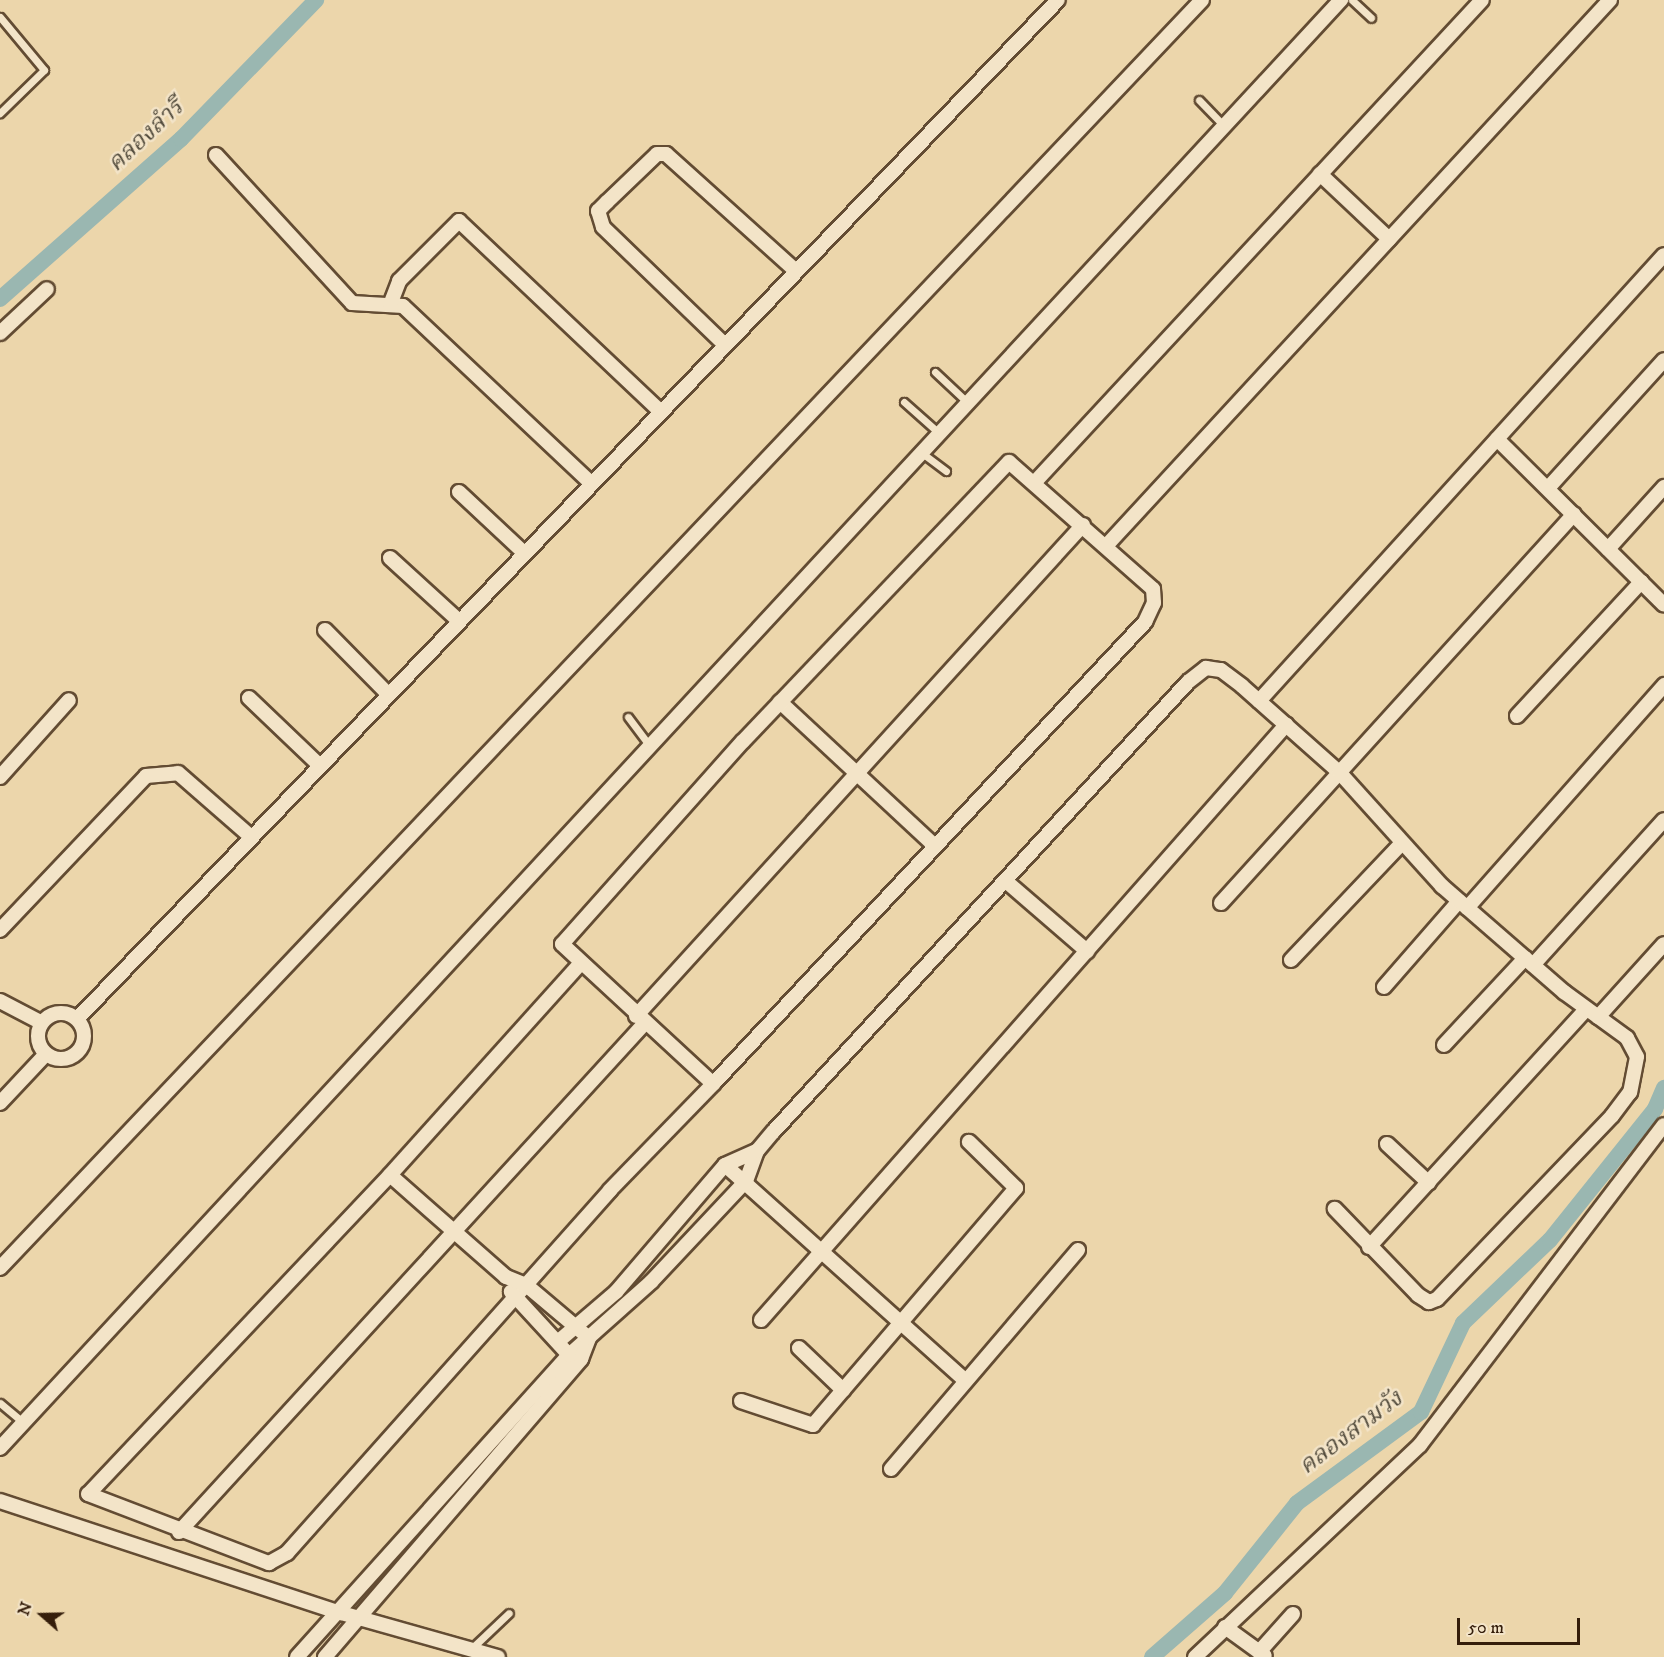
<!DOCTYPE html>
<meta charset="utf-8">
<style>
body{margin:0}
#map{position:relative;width:1664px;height:1657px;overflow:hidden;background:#ecd6ab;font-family:"IM FELL DW Pica","Noto Serif Thai",serif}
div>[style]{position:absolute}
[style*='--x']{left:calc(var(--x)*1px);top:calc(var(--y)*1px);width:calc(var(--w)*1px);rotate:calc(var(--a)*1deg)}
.canal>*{height:16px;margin:-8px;padding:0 8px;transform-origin:8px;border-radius:8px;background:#9ab7b1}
.roads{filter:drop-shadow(2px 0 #634c33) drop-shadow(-2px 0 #634c33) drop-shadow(0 2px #634c33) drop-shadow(0 -2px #634c33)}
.lane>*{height:7px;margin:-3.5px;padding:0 3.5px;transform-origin:3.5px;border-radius:3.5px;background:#f3e4c8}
.street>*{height:14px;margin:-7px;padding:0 7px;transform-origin:7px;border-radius:7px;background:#f3e4c8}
.street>.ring{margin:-7px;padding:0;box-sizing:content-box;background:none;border:14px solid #f3e4c8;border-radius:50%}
span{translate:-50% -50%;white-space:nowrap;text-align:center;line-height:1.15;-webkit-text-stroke:5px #f3e4c8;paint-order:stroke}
.water-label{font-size:24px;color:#534c3d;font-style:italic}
.north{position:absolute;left:12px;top:1585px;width:60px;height:60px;-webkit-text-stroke:4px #f3e4c8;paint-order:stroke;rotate:290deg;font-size:16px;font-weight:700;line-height:24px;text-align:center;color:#351e0b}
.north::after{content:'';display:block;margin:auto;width:21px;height:27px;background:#351e0b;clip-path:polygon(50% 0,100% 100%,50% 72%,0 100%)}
.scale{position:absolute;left:1457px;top:1618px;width:123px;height:27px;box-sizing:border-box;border:3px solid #351e0b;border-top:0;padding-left:8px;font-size:18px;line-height:21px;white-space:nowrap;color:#351e0b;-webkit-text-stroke:4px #f3e4c8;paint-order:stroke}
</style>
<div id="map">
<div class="canal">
<i style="--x:0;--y:299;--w:242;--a:-41.5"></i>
<i style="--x:181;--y:139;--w:194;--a:-45.8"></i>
<i style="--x:1152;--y:1657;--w:97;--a:-41.2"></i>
<i style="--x:1225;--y:1593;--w:115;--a:-51.3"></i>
<i style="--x:1297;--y:1503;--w:154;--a:-36.3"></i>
<i style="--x:1421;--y:1412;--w:98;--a:-64.7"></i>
<i style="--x:1463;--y:1323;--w:120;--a:-43.7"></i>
<i style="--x:1550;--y:1240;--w:168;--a:-51.3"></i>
<i style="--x:1655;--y:1109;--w:23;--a:-67"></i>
</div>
<div class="roads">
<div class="lane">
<i style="--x:1352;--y:0;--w:26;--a:43"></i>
<i style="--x:0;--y:17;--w:69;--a:50.3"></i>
<i style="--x:44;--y:70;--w:62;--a:135.7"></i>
<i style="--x:1199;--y:100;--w:36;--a:46"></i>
<i style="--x:935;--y:372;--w:45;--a:43.2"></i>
<i style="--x:904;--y:402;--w:48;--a:41.6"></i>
<i style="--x:922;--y:453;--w:30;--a:37"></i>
<i style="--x:628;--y:717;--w:36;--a:53"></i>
<i style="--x:0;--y:1403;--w:30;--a:40"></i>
<i style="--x:471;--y:1649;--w:52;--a:-43.5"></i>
</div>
<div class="street">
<i style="--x:216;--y:155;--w:201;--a:47.4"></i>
<i style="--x:352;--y:303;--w:51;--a:3.4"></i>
<i style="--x:403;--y:306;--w:258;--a:43.3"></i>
<i style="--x:1320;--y:174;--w:95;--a:43.3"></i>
<i style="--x:390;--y:305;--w:26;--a:-69"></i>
<i style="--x:399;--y:281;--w:85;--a:-45"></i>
<i style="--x:459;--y:221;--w:275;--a:43.4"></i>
<i style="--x:0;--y:333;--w:64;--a:-43.1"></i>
<i style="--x:723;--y:343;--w:167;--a:-136"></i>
<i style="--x:603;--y:227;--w:17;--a:-107"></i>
<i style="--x:598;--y:211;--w:13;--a:-45"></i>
<i style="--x:607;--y:202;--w:69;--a:-43.8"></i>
<i style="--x:657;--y:154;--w:9;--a:0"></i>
<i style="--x:666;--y:154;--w:173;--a:42"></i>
<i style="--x:1497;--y:439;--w:235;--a:44.8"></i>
<i style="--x:1035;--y:482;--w:657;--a:-47.16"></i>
<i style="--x:1549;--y:487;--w:171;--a:-47.8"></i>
<i style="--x:459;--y:492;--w:86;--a:43.1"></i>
<i style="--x:1106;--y:546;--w:743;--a:-47.29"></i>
<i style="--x:1608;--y:549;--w:84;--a:-47.9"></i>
<i style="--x:390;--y:558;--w:92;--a:42.4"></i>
<i style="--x:325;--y:630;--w:90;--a:45.5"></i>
<i style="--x:249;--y:698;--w:97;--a:43.7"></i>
<i style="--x:1259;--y:701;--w:602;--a:-47.76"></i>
<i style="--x:780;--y:702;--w:209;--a:42.9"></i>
<i style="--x:1517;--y:716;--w:183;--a:-47.2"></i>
<i style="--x:0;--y:777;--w:103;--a:-48.1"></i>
<i style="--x:1007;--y:882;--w:106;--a:40.8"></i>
<i style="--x:1221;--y:903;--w:525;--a:-47.78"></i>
<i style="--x:1467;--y:908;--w:298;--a:-48.5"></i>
<i style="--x:0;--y:930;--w:212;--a:-46.5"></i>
<i style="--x:146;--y:776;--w:32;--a:-5"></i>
<i style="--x:178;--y:773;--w:96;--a:41.2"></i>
<i style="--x:1291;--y:960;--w:160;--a:-46.5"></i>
<i style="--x:580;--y:964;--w:284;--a:132"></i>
<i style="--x:390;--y:1175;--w:439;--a:133.4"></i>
<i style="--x:88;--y:1494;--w:194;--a:20.9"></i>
<i style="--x:269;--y:1563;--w:21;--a:-29"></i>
<i style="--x:287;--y:1553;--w:486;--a:-48.3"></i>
<i style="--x:610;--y:1190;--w:148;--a:-45.8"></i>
<i style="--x:713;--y:1084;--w:633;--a:-46.92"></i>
<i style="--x:1145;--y:622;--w:21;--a:-65"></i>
<i style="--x:1154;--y:603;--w:14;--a:-94"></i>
<i style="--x:1153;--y:589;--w:192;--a:-138.6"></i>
<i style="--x:1009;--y:462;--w:385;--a:133.6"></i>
<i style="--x:743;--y:741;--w:272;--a:131.7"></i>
<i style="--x:562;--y:944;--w:206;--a:42.8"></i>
<i style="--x:1533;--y:965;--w:195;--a:-47.9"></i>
<i style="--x:1384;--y:987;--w:114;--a:-48.9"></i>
<i style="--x:0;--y:1001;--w:47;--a:27.6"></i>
<i class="ring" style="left:38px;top:1013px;width:32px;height:32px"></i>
<i style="--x:636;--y:1016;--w:664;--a:-47.69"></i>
<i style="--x:1598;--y:1017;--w:98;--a:-47.9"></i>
<i style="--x:77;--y:1019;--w:1414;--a:-46.09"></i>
<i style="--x:1444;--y:1045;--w:119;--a:-47"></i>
<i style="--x:0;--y:1103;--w:67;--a:-46.8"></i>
<i style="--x:1387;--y:1144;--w:57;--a:42.9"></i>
<i style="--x:725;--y:1165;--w:322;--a:41.9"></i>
<i style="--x:1369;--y:1247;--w:322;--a:-47.6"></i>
<i style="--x:0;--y:1268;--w:1747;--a:-46.53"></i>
<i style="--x:761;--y:1320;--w:794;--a:-48.58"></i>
<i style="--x:560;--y:1340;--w:74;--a:-40.6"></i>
<i style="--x:616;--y:1292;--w:167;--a:-49.4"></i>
<i style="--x:725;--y:1165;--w:35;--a:-24"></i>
<i style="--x:799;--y:1348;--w:61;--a:43.7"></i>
<i style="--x:569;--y:1355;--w:110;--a:-41.7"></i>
<i style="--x:651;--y:1282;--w:139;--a:-46.8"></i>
<i style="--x:746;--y:1181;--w:32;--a:-70"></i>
<i style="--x:757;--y:1151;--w:26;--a:-50"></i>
<i style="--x:774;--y:1131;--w:611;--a:-47.32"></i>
<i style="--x:1188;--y:682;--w:23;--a:-38"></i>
<i style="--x:1206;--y:668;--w:15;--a:8"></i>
<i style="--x:1221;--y:670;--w:26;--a:37"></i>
<i style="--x:1242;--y:686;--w:130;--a:41.6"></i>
<i style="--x:1339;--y:772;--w:154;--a:47.9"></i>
<i style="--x:1442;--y:886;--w:162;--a:41"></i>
<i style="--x:1564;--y:992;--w:78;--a:36.1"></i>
<i style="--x:1627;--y:1038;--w:21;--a:62"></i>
<i style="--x:1637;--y:1057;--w:36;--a:101"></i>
<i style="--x:1630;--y:1092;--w:30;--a:127"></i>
<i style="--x:1612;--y:1116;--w:253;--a:133.7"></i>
<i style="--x:1437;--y:1299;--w:9;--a:159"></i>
<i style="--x:1429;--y:1302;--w:13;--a:-148"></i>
<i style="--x:1418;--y:1295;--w:120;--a:-134"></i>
<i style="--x:741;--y:1401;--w:76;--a:18.4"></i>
<i style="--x:813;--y:1425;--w:312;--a:-49.4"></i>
<i style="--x:1016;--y:1188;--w:66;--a:-135.6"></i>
<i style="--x:0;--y:1448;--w:1974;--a:-47.2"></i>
<i style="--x:891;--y:1469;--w:288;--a:-49.5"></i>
<i style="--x:0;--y:1501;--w:359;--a:18.2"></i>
<i style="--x:341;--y:1613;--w:163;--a:15.7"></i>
<i style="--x:179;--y:1532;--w:689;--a:-47.53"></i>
<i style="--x:1225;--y:1627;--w:49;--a:35.9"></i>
<i style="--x:1259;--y:1652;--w:51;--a:-48.2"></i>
<i style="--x:297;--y:1657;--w:406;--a:-48"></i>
<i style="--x:569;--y:1355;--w:86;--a:-132.6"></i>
<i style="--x:325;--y:1657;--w:393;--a:-49.3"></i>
<i style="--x:581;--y:1359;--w:22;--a:-69"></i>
<i style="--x:589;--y:1338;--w:82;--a:-139.9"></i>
<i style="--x:526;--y:1285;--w:22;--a:-158"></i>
<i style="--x:506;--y:1277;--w:154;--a:-138.7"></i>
<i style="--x:1195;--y:1657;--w:309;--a:-43.3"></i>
<i style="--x:1420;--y:1445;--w:402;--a:-52.7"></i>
</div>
</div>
<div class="water-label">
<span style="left:146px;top:136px;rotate:-43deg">คลองลำรี</span>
<span style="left:1351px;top:1433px;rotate:-37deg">คลองสามวัง</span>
</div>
<div class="north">N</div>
<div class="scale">50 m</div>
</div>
